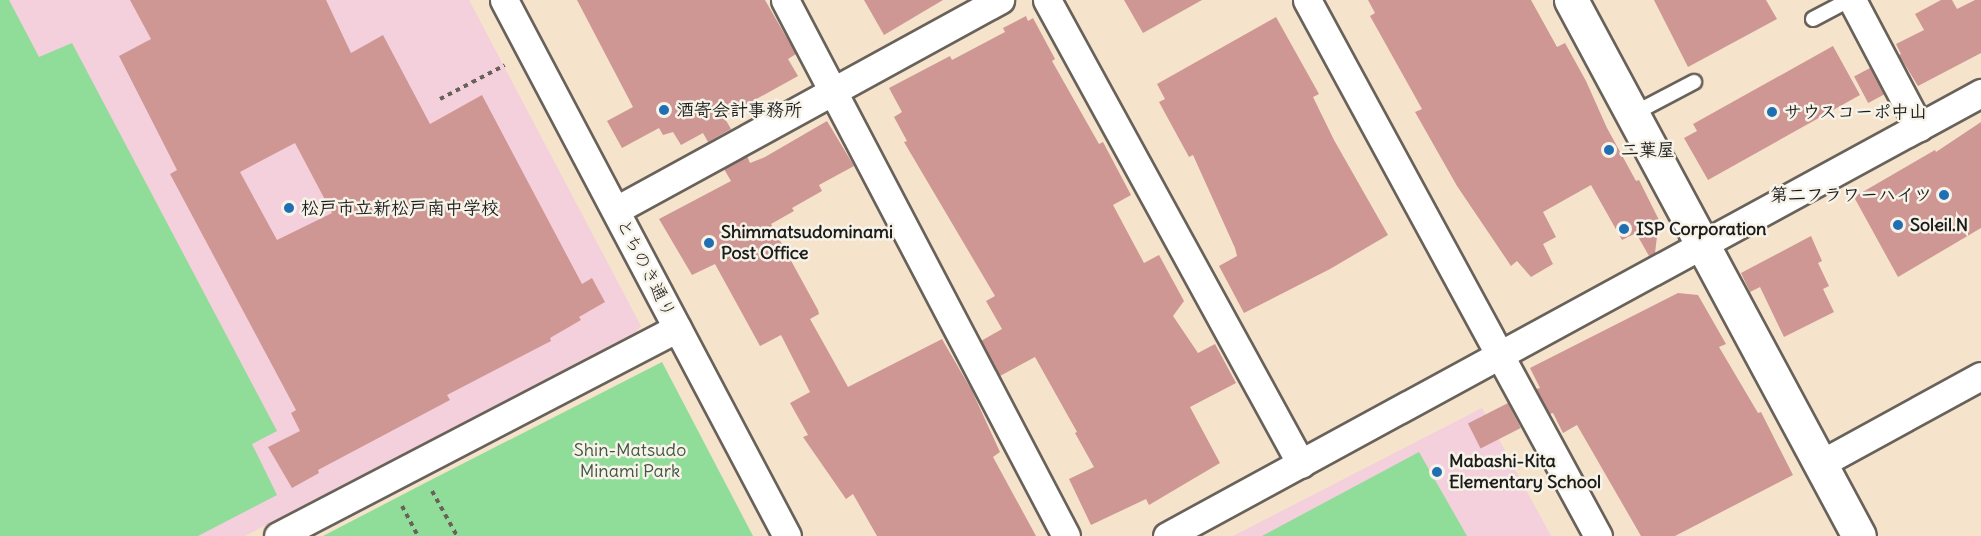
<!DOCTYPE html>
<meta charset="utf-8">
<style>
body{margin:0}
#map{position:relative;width:1981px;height:536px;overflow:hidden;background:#f5e3cc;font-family:Delius,"Klee One",sans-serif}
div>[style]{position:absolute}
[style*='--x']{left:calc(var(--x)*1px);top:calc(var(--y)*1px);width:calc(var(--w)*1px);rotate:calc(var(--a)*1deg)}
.built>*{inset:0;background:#f4cfdc}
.green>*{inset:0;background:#90dc99}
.building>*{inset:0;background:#cf9793;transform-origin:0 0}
.path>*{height:4px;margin-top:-2px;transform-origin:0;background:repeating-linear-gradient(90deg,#68625a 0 4.5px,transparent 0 9px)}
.roads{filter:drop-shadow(2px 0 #68625a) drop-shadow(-2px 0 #68625a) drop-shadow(0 2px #68625a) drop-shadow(0 -2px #68625a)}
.service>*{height:14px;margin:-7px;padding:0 7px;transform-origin:7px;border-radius:7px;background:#fff}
.minor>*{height:27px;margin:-13.5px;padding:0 13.5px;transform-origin:13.5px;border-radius:13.5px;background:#fff}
.tertiary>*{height:33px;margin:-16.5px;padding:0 16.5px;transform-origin:16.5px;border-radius:16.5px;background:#fff}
.dots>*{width:16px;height:16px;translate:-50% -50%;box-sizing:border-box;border:3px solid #f7f3e8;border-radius:50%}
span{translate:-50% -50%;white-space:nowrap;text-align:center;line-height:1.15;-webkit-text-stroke:5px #f7f3e8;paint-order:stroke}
.poi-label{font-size:18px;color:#1c1c1c;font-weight:700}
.left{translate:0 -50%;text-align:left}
.right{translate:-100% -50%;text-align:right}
.street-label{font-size:18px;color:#1c1c1c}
.park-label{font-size:18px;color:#3f5642}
</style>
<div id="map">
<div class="built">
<i style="clip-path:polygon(0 0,469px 0,641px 326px,635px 333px,245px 536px,0 536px)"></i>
<i style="clip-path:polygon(1482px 408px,1551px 536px,1233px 536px)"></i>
</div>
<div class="green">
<i style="clip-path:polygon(0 0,9px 0,39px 57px,72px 43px,277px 431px,252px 444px,277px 495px,198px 536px,0 536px)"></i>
<i style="clip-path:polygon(662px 362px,753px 536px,323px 536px,427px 482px)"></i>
<i style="clip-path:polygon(1419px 452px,1467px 536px,1262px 536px)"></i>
</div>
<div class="building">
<i style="clip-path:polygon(evenodd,130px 0,326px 0,351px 53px,383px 35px,430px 124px,482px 95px,582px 284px,592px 278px,605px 302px,579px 317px,581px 320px,550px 338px,551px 341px,447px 395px,450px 400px,318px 470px,319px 473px,292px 488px,268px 447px,300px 431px,291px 413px,296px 410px,170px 174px,177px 170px,119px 56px,151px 39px,130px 0,295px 143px,332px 213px,277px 240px,240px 172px,295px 143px)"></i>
<i style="clip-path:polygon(577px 0,765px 0,796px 54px,788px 59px,798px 76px,724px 117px,731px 129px,708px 142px,703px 133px,681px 145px,673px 132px,663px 135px,659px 128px,622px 148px,607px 121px,633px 107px)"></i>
<i style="clip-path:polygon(864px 0,943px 0,884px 35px)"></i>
<i style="clip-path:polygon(1124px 0,1202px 0,1143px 33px)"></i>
<i style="clip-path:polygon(1368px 0,1531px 0,1557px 47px,1565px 43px,1586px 81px,1607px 128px,1636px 181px,1639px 180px,1659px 220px,1655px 253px,1649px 256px,1636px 233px,1622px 240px,1591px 185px,1543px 212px,1556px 237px,1543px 244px,1553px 264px,1531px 277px,1517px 261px,1511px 266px,1457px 186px,1415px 112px,1422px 109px,1370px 16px,1375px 13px)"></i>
<i style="clip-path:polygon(1654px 0,1766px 0,1777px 19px,1688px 67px)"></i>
<i style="clip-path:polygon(1941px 0,1952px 0,1957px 9px,1975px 0,1981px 0,1981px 53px,1918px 86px,1899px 55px,1901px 54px,1896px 44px,1924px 30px,1915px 14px)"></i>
<i style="clip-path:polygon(1026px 16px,1028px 21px,1033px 18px,1055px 59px,1052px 61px,1099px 144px,1103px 142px,1131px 195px,1113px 205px,1144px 263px,1159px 255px,1184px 301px,1173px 316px,1198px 353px,1215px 344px,1236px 383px,1190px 407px,1220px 463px,1149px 505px,1146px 499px,1091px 525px,1069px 479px,1094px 467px,1075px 433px,1077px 432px,1035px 357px,1000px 376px,981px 341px,1002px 329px,986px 301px,995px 296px,904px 142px,907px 141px,894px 117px,902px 112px,889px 88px,950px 56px,952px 60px,1005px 32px,1003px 28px)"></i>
<i style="clip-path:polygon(1276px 17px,1319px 94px,1313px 97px,1334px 140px,1388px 235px,1330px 269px,1244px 313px,1219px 266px,1237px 256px,1235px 248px,1193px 155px,1189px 157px,1159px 102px,1165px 99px,1157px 84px)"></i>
<i style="clip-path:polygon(1833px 46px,1860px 95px,1708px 180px,1684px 138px,1697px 131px,1693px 124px)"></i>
<i style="left:1870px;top:68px;width:30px;height:18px;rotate:62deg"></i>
<i style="clip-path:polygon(827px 121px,854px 166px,819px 185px,822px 191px,792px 208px,794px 211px,771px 224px,818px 310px,819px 314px,810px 319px,848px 387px,942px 339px,972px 391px,1000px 452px,993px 457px,1036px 536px,877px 536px,853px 494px,846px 499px,803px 437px,808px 435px,790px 403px,810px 392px,781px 335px,760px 346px,715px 264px,692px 275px,659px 219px,731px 181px,724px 169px,747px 156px,750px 163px,765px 157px)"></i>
<i style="clip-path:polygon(1981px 122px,1981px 228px,1898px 277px,1854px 197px,1935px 150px,1936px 152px)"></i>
<i style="clip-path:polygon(1811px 236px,1822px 261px,1818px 263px,1829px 286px,1823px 289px,1834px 312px,1784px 337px,1760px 287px,1750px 292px,1741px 273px)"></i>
<i style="clip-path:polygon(1678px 293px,1698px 295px,1726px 344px,1719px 347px,1758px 413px,1761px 412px,1793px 475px,1675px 536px,1641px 536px,1577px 425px,1563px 433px,1553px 413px,1550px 414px,1536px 389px,1540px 388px,1530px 368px)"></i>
<i style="left:1508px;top:403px;width:28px;height:45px;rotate:63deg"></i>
</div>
<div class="path">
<i style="--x:440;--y:99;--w:73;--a:-27.6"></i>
<i style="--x:432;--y:491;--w:51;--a:60.9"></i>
<i style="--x:402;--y:506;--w:34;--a:62"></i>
</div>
<div class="roads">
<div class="service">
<i style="--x:1813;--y:19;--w:41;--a:-27.8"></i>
<i style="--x:1633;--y:114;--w:69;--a:-27.7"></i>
</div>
<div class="minor">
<i style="--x:504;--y:0;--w:606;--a:62.17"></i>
<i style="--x:785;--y:0;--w:605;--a:62.33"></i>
<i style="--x:1047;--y:0;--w:529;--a:61.3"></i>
<i style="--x:1307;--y:0;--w:610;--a:61.5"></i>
<i style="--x:1852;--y:0;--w:144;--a:62.2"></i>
<i style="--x:616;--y:210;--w:438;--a:-28.7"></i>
<i style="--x:1820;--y:464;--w:183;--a:-28.7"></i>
<i style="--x:278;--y:536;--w:450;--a:-27.5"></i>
<i style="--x:1167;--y:536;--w:927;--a:-28.56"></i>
</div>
<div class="tertiary">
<i style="--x:1571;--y:0;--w:608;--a:61.75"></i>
</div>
</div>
<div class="dots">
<i style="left:664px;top:110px;background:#1f6fb2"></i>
<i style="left:1772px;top:112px;background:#1f6fb2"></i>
<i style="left:1609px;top:150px;background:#1f6fb2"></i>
<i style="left:1944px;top:195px;background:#1f6fb2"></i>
<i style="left:289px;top:208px;background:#1f6fb2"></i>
<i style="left:1898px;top:225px;background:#1f6fb2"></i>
<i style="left:1624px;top:229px;background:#1f6fb2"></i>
<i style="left:709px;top:243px;background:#1f6fb2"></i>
<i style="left:1437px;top:472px;background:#1f6fb2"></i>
</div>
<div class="poi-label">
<span class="left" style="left:676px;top:110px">酒寄会計事務所</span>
<span class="left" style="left:1784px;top:112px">サウスコーポ中山</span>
<span class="left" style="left:1621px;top:150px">二葉屋</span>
<span class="right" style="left:1932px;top:195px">第二フラワーハイツ</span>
<span class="left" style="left:301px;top:208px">松戸市立新松戸南中学校</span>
<span class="left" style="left:1910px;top:225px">Soleil.N</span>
<span class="left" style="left:1636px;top:229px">ISP Corporation</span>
<span class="left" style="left:721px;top:243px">Shimmatsudominami<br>Post Office</span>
<span class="left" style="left:1449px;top:472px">Mabashi-Kita<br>Elementary School</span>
</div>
<div class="street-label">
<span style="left:646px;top:268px;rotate:63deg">とちのき通り</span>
</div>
<div class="park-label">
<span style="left:630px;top:461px">Shin-Matsudo<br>Minami Park</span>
</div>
</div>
